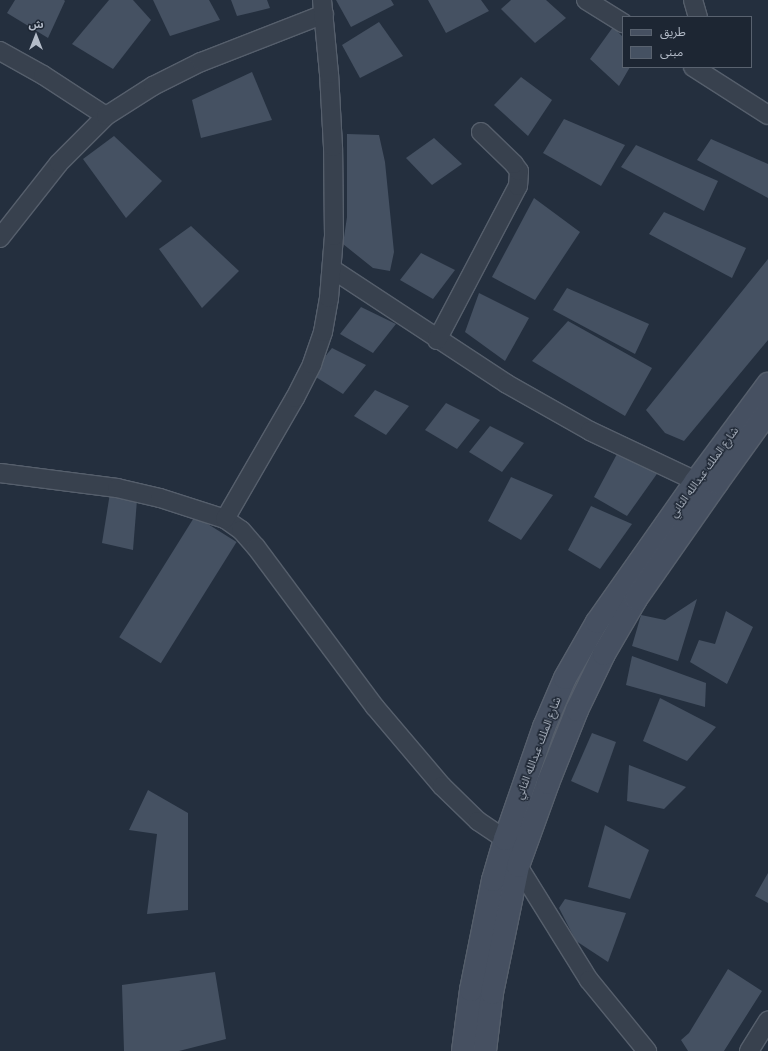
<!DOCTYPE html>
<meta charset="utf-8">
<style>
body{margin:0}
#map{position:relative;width:768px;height:1051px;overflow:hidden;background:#242f3e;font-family:"Noto Sans","Noto Sans Arabic",sans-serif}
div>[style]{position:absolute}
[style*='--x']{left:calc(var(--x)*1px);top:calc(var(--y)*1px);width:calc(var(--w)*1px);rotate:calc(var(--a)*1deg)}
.building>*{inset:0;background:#455162;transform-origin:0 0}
.roads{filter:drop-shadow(1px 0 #565f6c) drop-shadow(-1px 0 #565f6c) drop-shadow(0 1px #565f6c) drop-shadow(0 -1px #565f6c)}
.street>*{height:18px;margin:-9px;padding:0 9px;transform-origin:9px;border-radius:9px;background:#38414e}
.secondary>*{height:22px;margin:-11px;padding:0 11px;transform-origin:11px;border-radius:11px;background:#465061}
span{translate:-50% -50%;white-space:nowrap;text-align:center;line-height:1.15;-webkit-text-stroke:3px #1d2633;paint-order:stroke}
.street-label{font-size:11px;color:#b4bcc9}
.legend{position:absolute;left:622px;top:16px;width:130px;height:52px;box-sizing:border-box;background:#1d2633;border:1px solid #59626f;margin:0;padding:5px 7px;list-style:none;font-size:12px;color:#b4bcc9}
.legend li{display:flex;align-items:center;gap:8px;height:20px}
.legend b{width:20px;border:1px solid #59626f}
.north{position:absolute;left:16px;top:16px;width:40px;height:40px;-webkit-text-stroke:3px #1d2633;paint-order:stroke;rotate:0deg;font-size:11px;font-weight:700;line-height:16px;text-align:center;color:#b4bcc9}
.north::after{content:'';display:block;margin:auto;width:14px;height:18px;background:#b4bcc9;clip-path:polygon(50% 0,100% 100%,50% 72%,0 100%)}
</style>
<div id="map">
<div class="building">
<i style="clip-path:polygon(15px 0,64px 0,65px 1px,48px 38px,7px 13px)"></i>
<i style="clip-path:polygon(109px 0,133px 0,151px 20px,113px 69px,72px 44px)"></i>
<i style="clip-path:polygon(153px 0,209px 0,220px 20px,170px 36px)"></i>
<i style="clip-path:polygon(231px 0,267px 0,270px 8px,237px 16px)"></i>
<i style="clip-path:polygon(336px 0,391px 0,394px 5px,351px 27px)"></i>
<i style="clip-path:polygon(428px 0,481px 0,489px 11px,446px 33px)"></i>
<i style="clip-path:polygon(511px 0,546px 0,566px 18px,535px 43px,501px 9px)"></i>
<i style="clip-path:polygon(379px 22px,403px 56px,360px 78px,342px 45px)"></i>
<i style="clip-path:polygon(613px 27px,623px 37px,623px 67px,630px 67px,619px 86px,590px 59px)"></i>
<i style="clip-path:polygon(252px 72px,272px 120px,201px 138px,192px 100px)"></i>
<i style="clip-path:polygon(521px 77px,552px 100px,528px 136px,494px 105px)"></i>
<i style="clip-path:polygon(564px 119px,625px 145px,601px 186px,543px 153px)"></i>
<i style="clip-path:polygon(347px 134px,379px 135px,385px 162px,394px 252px,390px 271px,373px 268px,343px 244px,347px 217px)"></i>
<i style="clip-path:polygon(114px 136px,162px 181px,126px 218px,83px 159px)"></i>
<i style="clip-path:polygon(434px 138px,462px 164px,432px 185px,406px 158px)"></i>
<i style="clip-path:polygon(711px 139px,768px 164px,768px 198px,697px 160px)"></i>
<i style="clip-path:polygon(636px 145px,718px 181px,704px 211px,621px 167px)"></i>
<i style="clip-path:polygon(534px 198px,580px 232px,535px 300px,492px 277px)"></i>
<i style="clip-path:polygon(664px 212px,746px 248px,732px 278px,649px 234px)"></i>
<i style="clip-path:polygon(191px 226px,239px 271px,202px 308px,159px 249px)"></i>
<i style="clip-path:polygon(421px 253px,455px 270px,433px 299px,400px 280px)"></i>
<i style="clip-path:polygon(768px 259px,768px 340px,684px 441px,665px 433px,646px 410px)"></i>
<i style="clip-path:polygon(567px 288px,649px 324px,635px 354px,553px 310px)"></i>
<i style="clip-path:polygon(479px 293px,529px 318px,505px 361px,465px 332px)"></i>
<i style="clip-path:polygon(361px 307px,396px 324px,373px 353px,340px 334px)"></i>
<i style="clip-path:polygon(568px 321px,652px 368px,625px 416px,532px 361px)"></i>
<i style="clip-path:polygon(332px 348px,366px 365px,343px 394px,311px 374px)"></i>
<i style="clip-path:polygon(375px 390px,409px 406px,386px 435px,354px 416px)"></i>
<i style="clip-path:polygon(446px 403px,480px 420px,457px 449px,425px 430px)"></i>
<i style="clip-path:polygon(490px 426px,524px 443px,502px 472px,469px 452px)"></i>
<i style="clip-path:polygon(617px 454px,659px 471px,627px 516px,594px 497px)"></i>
<i style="clip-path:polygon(511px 477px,553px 495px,521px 540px,488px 521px)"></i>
<i style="clip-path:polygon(110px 493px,137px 500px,133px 550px,102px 543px)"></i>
<i style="clip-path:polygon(591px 506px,632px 524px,600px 569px,568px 550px)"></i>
<i style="left:195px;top:516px;width:49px;height:143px;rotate:32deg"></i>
<i style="clip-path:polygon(697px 599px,678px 661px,632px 646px,641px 615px,665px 620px)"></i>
<i style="clip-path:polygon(726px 611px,753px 627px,727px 684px,690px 662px,699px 640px,715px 644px)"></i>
<i style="clip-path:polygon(632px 656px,706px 683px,705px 707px,626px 685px)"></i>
<i style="clip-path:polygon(660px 698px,716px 727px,687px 761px,643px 741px)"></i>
<i style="clip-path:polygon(592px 733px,616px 742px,598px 793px,571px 781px)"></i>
<i style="clip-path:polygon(629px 765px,686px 787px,664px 809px,627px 801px)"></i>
<i style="clip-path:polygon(148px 790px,188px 813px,188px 910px,147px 914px,157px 834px,129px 830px)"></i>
<i style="clip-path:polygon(605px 825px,649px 850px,630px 899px,588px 887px)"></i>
<i style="clip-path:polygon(768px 873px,768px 903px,755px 896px)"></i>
<i style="clip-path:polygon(565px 899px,626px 913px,608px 962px,576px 941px,559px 908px)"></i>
<i style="clip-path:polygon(728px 969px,762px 991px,724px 1051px,688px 1051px,681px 1040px,689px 1033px)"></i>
<i style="clip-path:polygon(215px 972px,226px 1039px,179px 1051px,124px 1051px,122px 985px)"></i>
</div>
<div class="roads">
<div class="street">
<i style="--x:586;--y:0;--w:44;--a:31.9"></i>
<i style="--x:693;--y:0;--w:18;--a:74"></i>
<i style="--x:0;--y:51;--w:49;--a:29.2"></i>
<i style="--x:43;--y:75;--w:75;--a:33.1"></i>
<i style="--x:693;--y:67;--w:89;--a:32.6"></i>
<i style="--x:0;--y:238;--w:95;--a:-51.8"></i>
<i style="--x:59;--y:163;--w:66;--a:-45"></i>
<i style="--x:106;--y:116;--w:56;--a:-32.6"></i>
<i style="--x:153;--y:86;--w:54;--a:-26.6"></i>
<i style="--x:201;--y:62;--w:132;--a:-21.3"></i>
<i style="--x:332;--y:269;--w:209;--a:33.3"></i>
<i style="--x:507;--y:384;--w:95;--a:29.5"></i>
<i style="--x:590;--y:431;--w:117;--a:25.3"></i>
<i style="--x:437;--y:340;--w:174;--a:-62.3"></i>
<i style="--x:518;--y:186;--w:15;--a:-86"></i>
<i style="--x:519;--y:171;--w:9;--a:-126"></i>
<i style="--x:514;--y:164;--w:46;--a:-135.9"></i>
<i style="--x:0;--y:473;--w:118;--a:7.3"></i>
<i style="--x:117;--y:488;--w:44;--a:13.1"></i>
<i style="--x:160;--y:498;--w:68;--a:17.9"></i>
<i style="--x:225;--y:519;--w:19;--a:35"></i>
<i style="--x:241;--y:530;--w:23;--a:49"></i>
<i style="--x:256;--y:547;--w:199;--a:53.4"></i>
<i style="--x:375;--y:707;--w:104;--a:49.7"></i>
<i style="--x:442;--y:786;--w:50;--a:44.2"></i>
<i style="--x:478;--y:821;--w:32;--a:34"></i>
<i style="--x:225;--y:519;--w:140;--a:-60"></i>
<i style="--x:295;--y:398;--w:38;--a:-63"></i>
<i style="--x:312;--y:364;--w:34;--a:-71"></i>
<i style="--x:323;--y:332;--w:35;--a:-80"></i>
<i style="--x:329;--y:298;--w:62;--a:-85.4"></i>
<i style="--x:334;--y:236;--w:89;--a:-90.6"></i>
<i style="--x:333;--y:147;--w:73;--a:-93.1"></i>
<i style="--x:329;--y:74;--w:74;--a:-95.4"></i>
<i style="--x:518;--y:866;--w:134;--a:58.1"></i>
<i style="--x:589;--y:980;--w:92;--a:50.8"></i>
<i style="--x:749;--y:1051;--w:36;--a:-58"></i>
</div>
<div class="secondary">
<i style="--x:463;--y:1051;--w:62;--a:-82.5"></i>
<i style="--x:471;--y:990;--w:112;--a:-78.7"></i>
<i style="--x:493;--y:880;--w:43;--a:-73.7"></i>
<i style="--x:505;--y:839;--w:119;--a:-70.8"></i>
<i style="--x:544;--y:727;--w:53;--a:-66.8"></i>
<i style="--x:565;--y:678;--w:64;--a:-60.3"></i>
<i style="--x:597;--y:622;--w:172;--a:-54.9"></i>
<i style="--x:696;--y:481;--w:121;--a:-53.4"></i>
<i style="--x:485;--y:1051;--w:58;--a:-83.1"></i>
<i style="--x:492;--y:993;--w:130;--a:-78.4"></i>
<i style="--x:518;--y:866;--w:88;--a:-70.1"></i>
<i style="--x:548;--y:783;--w:79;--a:-68.3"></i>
<i style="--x:577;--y:710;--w:62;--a:-64.3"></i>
<i style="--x:604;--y:654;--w:64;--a:-59.8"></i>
<i style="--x:636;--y:599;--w:141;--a:-55.1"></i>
<i style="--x:717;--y:483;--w:87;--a:-54.3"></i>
</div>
</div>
<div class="street-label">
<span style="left:704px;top:472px;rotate:-54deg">شارع الملك عبدالله الثاني</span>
<span style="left:538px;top:748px;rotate:-69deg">شارع الملك عبدالله الثاني</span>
</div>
<ul class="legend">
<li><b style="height:5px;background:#465061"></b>طريق</li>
<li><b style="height:11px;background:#455162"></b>مبنى</li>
</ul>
<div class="north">ش</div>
</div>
